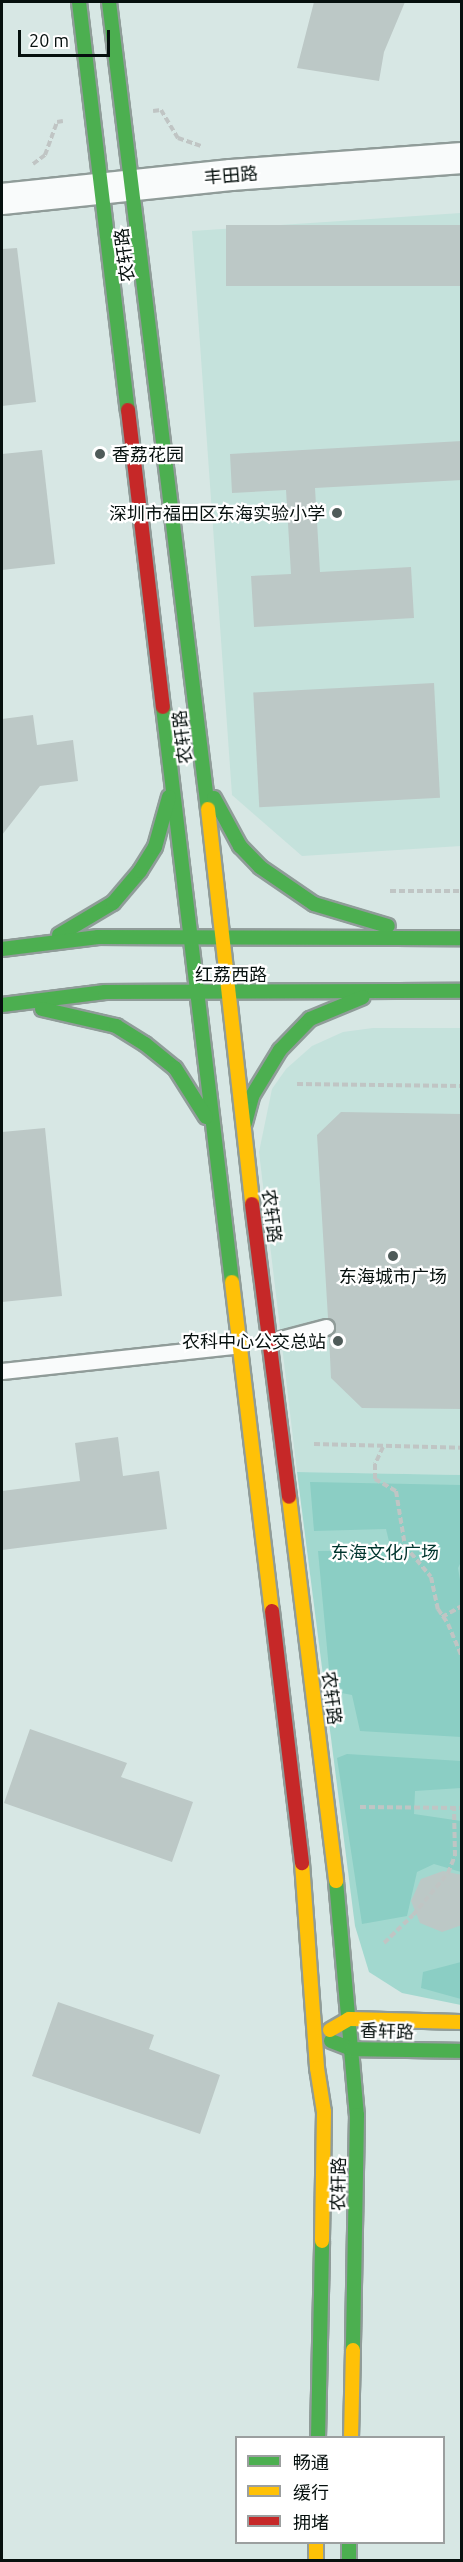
<!DOCTYPE html>
<meta charset="utf-8">
<style>
body{margin:0}
#map{position:relative;width:463px;height:2562px;overflow:hidden;background:#d7e7e4;font-family:Ubuntu,"Noto Sans SC",sans-serif}
div>[style]{position:absolute}
[style*='--x']{left:calc(var(--x)*1px);top:calc(var(--y)*1px);width:calc(var(--w)*1px);rotate:calc(var(--a)*1deg)}
.built>*{inset:0;background:#c5e2dc}
.green>*{inset:0;background:#a2d8cf}
.forest>*{inset:0;background:#8bcec4}
.building>*{inset:0;background:#bcc8c6;transform-origin:0 0}
.path>*{height:4px;margin-top:-2px;transform-origin:0;background:repeating-linear-gradient(90deg,#c0c5c4 0 6px,transparent 0 9px)}
.roads{filter:drop-shadow(2px 0 #909c99) drop-shadow(-2px 0 #909c99) drop-shadow(0 2px #909c99) drop-shadow(0 -2px #909c99)}
.lane>*{height:15px;margin:-7.5px;padding:0 7.5px;transform-origin:7.5px;border-radius:7.5px;background:#f9fbfb}
.street>*{height:30px;margin:-15px;padding:0 15px;transform-origin:15px;border-radius:15px;background:#f9fbfb}
.fast>*{height:14px;margin:-7px;padding:0 7px;transform-origin:7px;border-radius:7px;background:#4caf50}
.slow>*{height:14px;margin:-7px;padding:0 7px;transform-origin:7px;border-radius:7px;background:#ffc107}
.jam>*{height:14px;margin:-7px;padding:0 7px;transform-origin:7px;border-radius:7px;background:#c62828}
.dots>*{width:16px;height:16px;translate:-50% -50%;box-sizing:border-box;border:3px solid #fff;border-radius:50%}
span{translate:-50% -50%;white-space:nowrap;text-align:center;line-height:1.15;-webkit-text-stroke:4.5px #fff;paint-order:stroke}
.street-label{font-size:18px;color:#06100e}
.poi-label{font-size:18px;color:#06100e}
.left{translate:0 -50%;text-align:left}
.right{translate:-100% -50%;text-align:right}
.park-label{font-size:18px;color:#00352e}
.frame{position:absolute;inset:0;border:3px solid #06100e;pointer-events:none}
.legend{position:absolute;left:235px;top:2436px;width:210px;height:108px;box-sizing:border-box;background:#fff;border:2px solid #9b9f9f;margin:0;padding:8px 10px;list-style:none;font-size:18px;color:#06100e}
.legend li{display:flex;align-items:center;gap:12px;height:30px}
.legend b{width:30px;border:2px solid #9b9f9f}
.scale{position:absolute;left:18px;top:30px;width:92px;height:27px;box-sizing:border-box;border:3px solid #06100e;border-top:0;padding-left:8px;font-size:18px;line-height:21px;white-space:nowrap;color:#06100e;-webkit-text-stroke:4px #fff;paint-order:stroke}
</style>
<div id="map">
<div class="built">
<i style="clip-path:polygon(461px 213px,461px 846px,302px 856px,232px 795px,192px 231px)"></i>
<i style="clip-path:polygon(373px 1028px,461px 1028px,461px 1475px,297px 1472px,259px 1152px,272px 1089px,286px 1069px,312px 1046px,343px 1032px)"></i>
</div>
<div class="green">
<i style="clip-path:polygon(297px 1472px,461px 1475px,461px 2005px,402px 1993px,369px 1972px,355px 1926px)"></i>
</div>
<div class="forest">
<i style="clip-path:polygon(310px 1482px,461px 1485px,462px 1560px,458px 1568px,462px 1592px,461px 1737px,360px 1731px,352px 1695px,331px 1691px,318px 1551px,391px 1550px,386px 1529px,314px 1531px)"></i>
<i style="clip-path:polygon(347px 1754px,461px 1761px,461px 1788px,415px 1791px,414px 1814px,461px 1821px,461px 1872px,434px 1864px,417px 1872px,407px 1916px,362px 1924px,337px 1758px)"></i>
<i style="clip-path:polygon(461px 1962px,461px 1999px,421px 1988px,423px 1972px)"></i>
</div>
<div class="building">
<i style="clip-path:polygon(314px 2px,405px 2px,384px 52px,379px 81px,297px 68px)"></i>
<i style="left:462px;top:225px;width:61px;height:236px;rotate:90deg"></i>
<i style="clip-path:polygon(17px 248px,36px 402px,2px 406px,2px 249px)"></i>
<i style="clip-path:polygon(462px 441px,462px 480px,315px 488px,320px 572px,411px 567px,414px 618px,254px 627px,251px 576px,291px 574px,286px 490px,232px 493px,230px 454px)"></i>
<i style="clip-path:polygon(42px 450px,55px 564px,2px 570px,2px 454px)"></i>
<i style="left:434px;top:683px;width:115px;height:181px;rotate:87deg"></i>
<i style="clip-path:polygon(33px 715px,37px 745px,73px 740px,78px 781px,40px 786px,2px 835px,2px 719px)"></i>
<i style="clip-path:polygon(341px 1112px,462px 1114px,462px 1409px,362px 1408px,331px 1378px,329px 1336px,336px 1325px,328px 1318px,317px 1135px)"></i>
<i style="clip-path:polygon(45px 1128px,62px 1296px,2px 1302px,2px 1132px)"></i>
<i style="clip-path:polygon(118px 1437px,123px 1476px,159px 1471px,167px 1529px,2px 1550px,2px 1491px,80px 1481px,75px 1443px)"></i>
<i style="clip-path:polygon(30px 1729px,127px 1763px,121px 1777px,193px 1802px,172px 1862px,4px 1803px)"></i>
<i style="clip-path:polygon(443px 1871px,462px 1875px,462px 1925px,442px 1932px,420px 1923px,411px 1901px,421px 1879px)"></i>
<i style="clip-path:polygon(58px 2002px,154px 2035px,149px 2049px,220px 2075px,200px 2134px,32px 2076px)"></i>
</div>
<div class="path">
<i style="--x:153;--y:111;--w:8;--a:-7"></i>
<i style="--x:161;--y:110;--w:33;--a:59"></i>
<i style="--x:178;--y:138;--w:24;--a:19"></i>
<i style="--x:33;--y:164;--w:15;--a:-37"></i>
<i style="--x:45;--y:155;--w:35;--a:-70"></i>
<i style="--x:57;--y:122;--w:6;--a:-9"></i>
<i style="--x:390;--y:891;--w:72;--a:0"></i>
<i style="--x:297;--y:1084;--w:165;--a:0.7"></i>
<i style="--x:314;--y:1444;--w:148;--a:1.5"></i>
<i style="--x:383;--y:1447;--w:19;--a:115"></i>
<i style="--x:375;--y:1464;--w:15;--a:90"></i>
<i style="--x:375;--y:1479;--w:24;--a:30"></i>
<i style="--x:396;--y:1491;--w:56;--a:80.7"></i>
<i style="--x:405;--y:1546;--w:40;--a:50"></i>
<i style="--x:431;--y:1577;--w:33;--a:78"></i>
<i style="--x:438;--y:1609;--w:18;--a:56"></i>
<i style="--x:448;--y:1624;--w:36;--a:67"></i>
<i style="--x:442;--y:1617;--w:23;--a:-29"></i>
<i style="--x:360;--y:1807;--w:102;--a:0.6"></i>
<i style="--x:384;--y:1943;--w:40;--a:-44"></i>
<i style="--x:413;--y:1915;--w:55;--a:-50.2"></i>
<i style="--x:448;--y:1873;--w:18;--a:-68"></i>
<i style="--x:455;--y:1856;--w:48;--a:-91.2"></i>
</div>
<div class="roads">
<div class="lane">
<i style="--x:269;--y:1342;--w:59;--a:-14.7"></i>
<i style="--x:2;--y:1371;--w:239;--a:-6.2"></i>
</div>
<div class="street">
<i style="--x:2;--y:199;--w:230;--a:-6"></i>
<i style="--x:231;--y:175;--w:232;--a:-4.2"></i>
</div>
<div class="fast">
<i style="--x:79;--y:2;--w:411;--a:83.2"></i>
<i style="--x:109;--y:2;--w:813;--a:83.01"></i>
<i style="--x:163;--y:707;--w:579;--a:83.16"></i>
<i style="--x:214;--y:798;--w:55;--a:61.6"></i>
<i style="--x:240;--y:846;--w:29;--a:46"></i>
<i style="--x:260;--y:867;--w:65;--a:34.4"></i>
<i style="--x:314;--y:904;--w:77;--a:16.6"></i>
<i style="--x:59;--y:935;--w:63;--a:-30.7"></i>
<i style="--x:113;--y:903;--w:42;--a:-49.8"></i>
<i style="--x:140;--y:871;--w:28;--a:-58"></i>
<i style="--x:155;--y:847;--w:52;--a:-74.4"></i>
<i style="--x:2;--y:949;--w:97;--a:-7.1"></i>
<i style="--x:98;--y:937;--w:364;--a:0.2"></i>
<i style="--x:2;--y:1005;--w:104;--a:-7.2"></i>
<i style="--x:105;--y:992;--w:357;--a:-0.2"></i>
<i style="--x:42;--y:1009;--w:76;--a:12.9"></i>
<i style="--x:116;--y:1026;--w:34;--a:32"></i>
<i style="--x:145;--y:1044;--w:38;--a:39"></i>
<i style="--x:175;--y:1068;--w:58;--a:57.7"></i>
<i style="--x:245;--y:1123;--w:28;--a:-75"></i>
<i style="--x:252;--y:1096;--w:54;--a:-58.7"></i>
<i style="--x:280;--y:1050;--w:43;--a:-45.9"></i>
<i style="--x:310;--y:1019;--w:57;--a:-22.5"></i>
<i style="--x:336;--y:1881;--w:235;--a:84.9"></i>
<i style="--x:357;--y:2115;--w:235;--a:91"></i>
<i style="--x:331;--y:2041;--w:22;--a:21"></i>
<i style="--x:352;--y:2049;--w:110;--a:1"></i>
<i style="--x:318;--y:2438;--w:197;--a:-88.8"></i>
<i style="--x:349;--y:2542;--w:18;--a:90"></i>
</div>
<div class="slow">
<i style="--x:208;--y:809;--w:397;--a:83.6"></i>
<i style="--x:232;--y:1282;--w:331;--a:83.1"></i>
<i style="--x:289;--y:1497;--w:387;--a:83"></i>
<i style="--x:302;--y:1863;--w:206;--a:85.8"></i>
<i style="--x:317;--y:2068;--w:45;--a:81"></i>
<i style="--x:324;--y:2112;--w:129;--a:90.9"></i>
<i style="--x:330;--y:2030;--w:22;--a:-30"></i>
<i style="--x:349;--y:2019;--w:113;--a:1.5"></i>
<i style="--x:351;--y:2438;--w:88;--a:-88.7"></i>
<i style="--x:316;--y:2542;--w:18;--a:90"></i>
</div>
<div class="jam">
<i style="--x:128;--y:410;--w:299;--a:83.3"></i>
<i style="--x:252;--y:1204;--w:295;--a:82.8"></i>
<i style="--x:272;--y:1611;--w:254;--a:83.2"></i>
</div>
</div>
<div class="dots">
<i style="left:100px;top:454px;background:#4f5b59"></i>
<i style="left:337px;top:513px;background:#4f5b59"></i>
<i style="left:393px;top:1256px;background:#4f5b59"></i>
<i style="left:338px;top:1341px;background:#4f5b59"></i>
</div>
<div class="street-label">
<span style="left:231px;top:175px;rotate:-5deg">丰田路</span>
<span style="left:124px;top:255px;rotate:-97deg">农轩路</span>
<span style="left:182px;top:737px;rotate:-97deg">农轩路</span>
<span style="left:231px;top:974px">红荔西路</span>
<span style="left:272px;top:1216px;rotate:83deg">农轩路</span>
<span style="left:332px;top:1698px;rotate:83deg">农轩路</span>
<span style="left:387px;top:2031px;rotate:2deg">香轩路</span>
<span style="left:338px;top:2184px;rotate:-89deg">农轩路</span>
</div>
<div class="poi-label">
<span class="left" style="left:112px;top:454px">香荔花园</span>
<span class="right" style="left:325px;top:513px">深圳市福田区东海实验小学</span>
<span style="left:393px;top:1276px">东海城市广场</span>
<span class="right" style="left:326px;top:1341px">农科中心公交总站</span>
</div>
<div class="park-label">
<span style="left:385px;top:1552px">东海文化广场</span>
</div>
<div class="frame"></div>
<ul class="legend">
<li><b style="height:8px;background:#4caf50"></b>畅通</li>
<li><b style="height:8px;background:#ffc107"></b>缓行</li>
<li><b style="height:8px;background:#c62828"></b>拥堵</li>
</ul>
<div class="scale">20 m</div>
</div>
